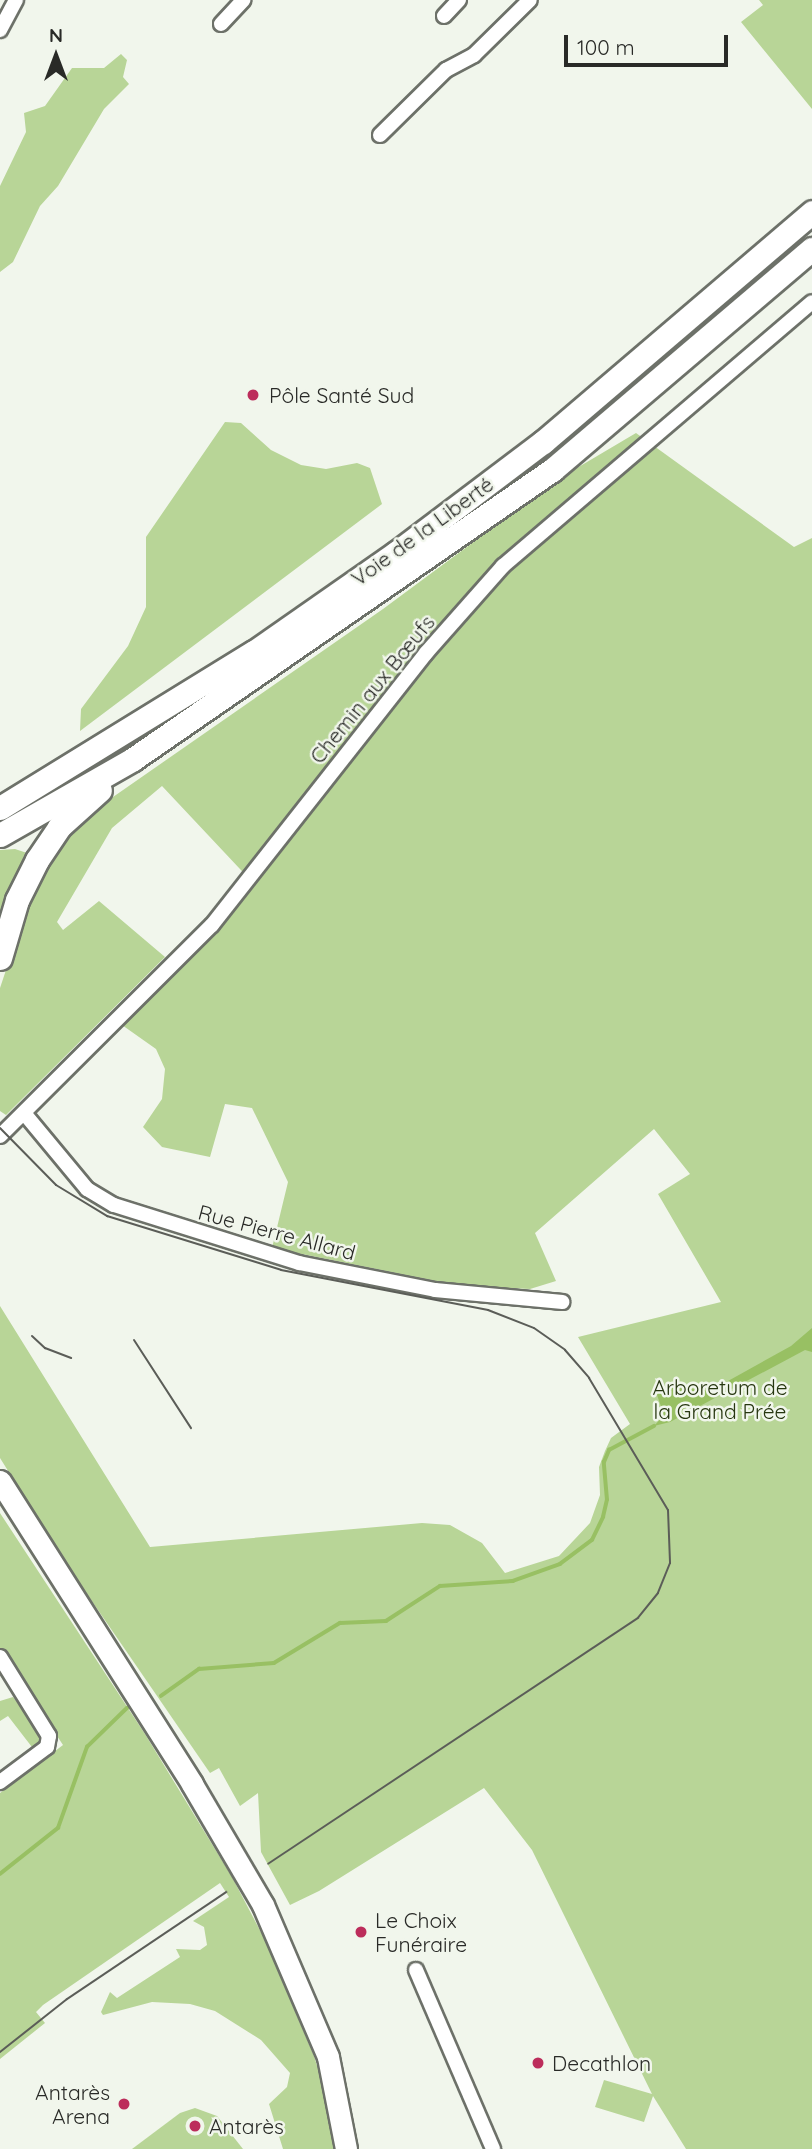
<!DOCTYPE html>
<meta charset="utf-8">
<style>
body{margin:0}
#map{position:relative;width:812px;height:2149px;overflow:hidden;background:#f1f6ec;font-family:Quicksand,sans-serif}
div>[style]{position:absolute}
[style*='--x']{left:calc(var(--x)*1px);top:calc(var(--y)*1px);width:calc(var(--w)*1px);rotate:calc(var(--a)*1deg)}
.green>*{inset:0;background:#b8d597}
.water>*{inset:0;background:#98c063}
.stream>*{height:3.5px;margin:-1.75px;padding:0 1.75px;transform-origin:1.75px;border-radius:1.75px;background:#98c063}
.roads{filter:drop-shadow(2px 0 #6d7169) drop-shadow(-2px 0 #6d7169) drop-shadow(0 2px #6d7169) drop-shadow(0 -2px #6d7169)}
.minor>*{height:14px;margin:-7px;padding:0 7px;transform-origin:7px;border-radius:7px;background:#fff}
.primary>*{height:21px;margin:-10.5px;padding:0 10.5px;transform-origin:10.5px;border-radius:10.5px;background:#fff}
.trunk>*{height:23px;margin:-11.5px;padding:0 11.5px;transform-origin:11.5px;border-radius:11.5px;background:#fff}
.tram>*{height:2px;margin:-1px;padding:0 1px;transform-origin:1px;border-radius:1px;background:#5b5d58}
.dots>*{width:19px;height:19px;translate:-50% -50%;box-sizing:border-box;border:4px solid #f1f6ec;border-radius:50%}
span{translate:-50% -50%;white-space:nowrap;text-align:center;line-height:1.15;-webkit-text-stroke:5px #f1f6ec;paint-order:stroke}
.poi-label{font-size:21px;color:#292a27}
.left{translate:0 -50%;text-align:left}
.right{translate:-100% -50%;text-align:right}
.street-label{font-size:21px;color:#292a27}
.park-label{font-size:21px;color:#26360f}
.north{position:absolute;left:21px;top:21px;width:70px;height:70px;-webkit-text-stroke:5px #f1f6ec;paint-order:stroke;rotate:0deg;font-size:19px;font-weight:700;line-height:28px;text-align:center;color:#292a27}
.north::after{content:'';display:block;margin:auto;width:24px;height:32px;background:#292a27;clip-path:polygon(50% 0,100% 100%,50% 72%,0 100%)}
.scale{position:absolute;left:564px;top:35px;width:164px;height:32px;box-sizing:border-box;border:4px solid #292a27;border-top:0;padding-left:9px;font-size:21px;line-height:24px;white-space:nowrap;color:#292a27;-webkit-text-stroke:5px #f1f6ec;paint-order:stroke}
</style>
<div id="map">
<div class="green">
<i style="clip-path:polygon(759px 0,812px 0,812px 109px,741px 22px,763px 5px)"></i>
<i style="clip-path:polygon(121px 54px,127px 60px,123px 77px,129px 84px,104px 109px,58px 186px,40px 206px,13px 262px,0 272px,0 186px,26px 132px,24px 113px,45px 106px,72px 68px,104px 68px)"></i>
<i style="clip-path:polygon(225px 422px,241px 423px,271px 450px,301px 465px,326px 469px,357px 463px,370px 468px,382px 504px,80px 731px,81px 709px,128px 646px,146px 607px,146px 537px)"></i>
<i style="clip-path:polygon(636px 433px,794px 547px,812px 538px,812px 2149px,686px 2149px,653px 2096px,644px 2122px,595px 2107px,604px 2080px,652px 2094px,532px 1850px,484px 1788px,319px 1891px,290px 1905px,261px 1852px,258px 1793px,240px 1806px,219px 1768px,210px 1773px,67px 1565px,0 1458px,0 1306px,150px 1547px,422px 1523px,450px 1525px,482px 1543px,505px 1573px,559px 1556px,590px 1523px,600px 1495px,599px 1467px,605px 1451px,611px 1438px,630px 1424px,578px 1337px,721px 1302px,658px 1194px,690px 1174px,654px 1129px,535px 1233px,556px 1281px,530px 1289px,460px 1286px,272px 1248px,288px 1182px,252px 1108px,225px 1104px,210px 1157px,162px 1147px,143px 1127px,162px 1099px,165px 1069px,156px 1049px,122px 1025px,255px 885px,162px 786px,112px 828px,57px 922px,63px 930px,99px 901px,165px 957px,6px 1115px,0 1111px,0 988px,31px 895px,48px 860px,80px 820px,383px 609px,560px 478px)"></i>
<i style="clip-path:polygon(15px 849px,27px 853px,9px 888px,0 921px,0 850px)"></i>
<i style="clip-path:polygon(0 1513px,145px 1734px,232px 1877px,265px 1940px,314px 2056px,331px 2109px,335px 2149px,283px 2149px,269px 2104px,287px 2087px,290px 2073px,261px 2040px,215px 2011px,190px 2004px,152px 2002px,103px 2015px,101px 2012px,110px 1992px,117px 1998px,180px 1957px,176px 1949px,200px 1950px,207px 1945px,204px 1927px,193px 1921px,229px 1897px,220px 1883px,43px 2005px,36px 2012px,45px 2023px,0 2059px,0 1793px,63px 1745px,0 1650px)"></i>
<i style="clip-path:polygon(13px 1697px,42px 1734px,35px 1751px,8px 1716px,0 1721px,0 1701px)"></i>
<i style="clip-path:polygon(195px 2108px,217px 2116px,243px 2149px,132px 2149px,180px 2113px)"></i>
</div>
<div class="water">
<i style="clip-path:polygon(812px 1328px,812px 1352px,805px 1350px,670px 1422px,654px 1426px,664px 1415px,657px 1395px,662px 1385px,710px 1391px,791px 1346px)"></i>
</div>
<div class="stream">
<i style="--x:161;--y:1696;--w:47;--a:-35.4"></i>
<i style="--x:199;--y:1669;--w:75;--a:-4.6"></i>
<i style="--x:274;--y:1663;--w:77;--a:-31.2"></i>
<i style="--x:340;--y:1623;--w:46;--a:-2.5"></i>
<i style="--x:386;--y:1621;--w:64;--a:-32.9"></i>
<i style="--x:440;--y:1586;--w:73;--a:-3.9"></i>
<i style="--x:513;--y:1581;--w:50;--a:-19.9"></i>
<i style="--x:560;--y:1564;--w:40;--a:-37"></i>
<i style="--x:592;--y:1540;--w:25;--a:-64"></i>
<i style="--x:603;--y:1517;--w:17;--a:-77"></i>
<i style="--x:607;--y:1500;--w:38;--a:-95"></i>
<i style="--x:604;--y:1462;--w:13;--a:-67"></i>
<i style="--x:609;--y:1450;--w:51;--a:-28.1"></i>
<i style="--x:0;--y:1874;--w:74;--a:-38.4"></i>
<i style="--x:58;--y:1828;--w:86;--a:-70.3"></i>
<i style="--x:87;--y:1747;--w:56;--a:-44.3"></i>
</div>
<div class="roads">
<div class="minor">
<i style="--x:444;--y:16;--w:22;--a:-47"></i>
<i style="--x:221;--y:24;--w:33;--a:-47"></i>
<i style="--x:0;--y:30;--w:34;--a:-62"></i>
<i style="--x:380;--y:135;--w:93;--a:-44.6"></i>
<i style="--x:446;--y:70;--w:32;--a:-28"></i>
<i style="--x:474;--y:55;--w:78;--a:-44.5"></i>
<i style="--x:24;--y:1113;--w:99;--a:50.3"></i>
<i style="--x:87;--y:1189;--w:31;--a:31"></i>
<i style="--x:114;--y:1205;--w:194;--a:17.4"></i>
<i style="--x:299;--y:1263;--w:139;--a:11.2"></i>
<i style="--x:435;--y:1290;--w:128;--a:5.4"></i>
<i style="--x:0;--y:1136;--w:299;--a:-44.9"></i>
<i style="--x:212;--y:925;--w:346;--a:-51.8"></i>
<i style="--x:426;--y:653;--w:116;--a:-48.5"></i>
<i style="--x:503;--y:566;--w:406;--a:-40.5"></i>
<i style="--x:0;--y:1657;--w:93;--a:58.2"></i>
<i style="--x:49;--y:1736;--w:11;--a:100"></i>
<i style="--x:47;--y:1747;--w:59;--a:143.3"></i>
<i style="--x:416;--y:1970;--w:195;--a:66.7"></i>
</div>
<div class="primary">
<i style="--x:0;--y:1481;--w:359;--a:57.6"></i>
<i style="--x:192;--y:1784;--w:140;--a:59.6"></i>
<i style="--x:263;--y:1905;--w:165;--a:66.8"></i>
<i style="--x:328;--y:2057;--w:94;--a:78.9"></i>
</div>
<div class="trunk">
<i style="--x:0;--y:808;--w:298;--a:-31.6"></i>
<i style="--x:254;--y:652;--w:173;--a:-34.9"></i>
<i style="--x:396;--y:553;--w:184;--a:-37.1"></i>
<i style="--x:543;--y:442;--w:354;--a:-40.5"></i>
<i style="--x:0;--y:835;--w:153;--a:-29.7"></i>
<i style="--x:133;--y:759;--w:509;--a:-34.6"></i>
<i style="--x:552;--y:470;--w:341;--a:-40.4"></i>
<i style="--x:0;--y:958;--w:60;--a:-73.7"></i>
<i style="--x:17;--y:900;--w:45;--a:-63.4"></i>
<i style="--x:37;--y:860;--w:40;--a:-56"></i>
<i style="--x:59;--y:827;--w:55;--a:-42.1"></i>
</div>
</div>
<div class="tram">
<i style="--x:0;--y:1128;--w:80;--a:45.5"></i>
<i style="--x:56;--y:1185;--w:60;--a:31.3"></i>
<i style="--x:107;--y:1216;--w:182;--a:17.2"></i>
<i style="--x:281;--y:1270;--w:211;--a:10.9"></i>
<i style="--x:488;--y:1310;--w:49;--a:21.4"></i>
<i style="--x:534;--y:1328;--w:38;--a:35"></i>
<i style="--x:565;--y:1350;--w:37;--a:49"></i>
<i style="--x:589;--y:1378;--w:154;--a:59.1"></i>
<i style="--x:668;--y:1510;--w:53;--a:87.8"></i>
<i style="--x:670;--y:1563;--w:32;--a:112"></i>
<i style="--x:658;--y:1593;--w:32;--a:129"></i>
<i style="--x:638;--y:1618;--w:444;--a:146.4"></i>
<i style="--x:32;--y:1336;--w:18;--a:43"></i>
<i style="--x:45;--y:1348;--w:28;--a:21"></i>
<i style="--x:134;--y:1340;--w:105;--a:57.1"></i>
<i style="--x:0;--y:2052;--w:85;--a:-38.3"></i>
<i style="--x:67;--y:1999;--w:192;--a:-33.9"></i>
</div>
<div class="dots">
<i style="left:253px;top:395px;background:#bc2d5b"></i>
<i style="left:361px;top:1932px;background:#bc2d5b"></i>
<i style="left:538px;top:2063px;background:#bc2d5b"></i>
<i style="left:124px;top:2104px;background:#bc2d5b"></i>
<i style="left:195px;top:2126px;background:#bc2d5b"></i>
</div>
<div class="poi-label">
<span class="left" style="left:269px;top:395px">Pôle Santé Sud</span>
<span class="left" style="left:375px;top:1932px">Le Choix<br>Funéraire</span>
<span class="left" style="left:552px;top:2063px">Decathlon</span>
<span class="right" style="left:110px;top:2104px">Antarès<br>Arena</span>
<span class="left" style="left:209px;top:2126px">Antarès</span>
</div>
<div class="street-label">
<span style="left:422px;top:531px;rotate:-36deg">Voie de la Liberté</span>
<span style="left:372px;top:689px;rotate:-51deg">Chemin aux Bœufs</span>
<span style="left:277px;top:1232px;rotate:15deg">Rue Pierre Allard</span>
</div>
<div class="park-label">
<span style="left:720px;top:1399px">Arboretum de<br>la Grand Prée</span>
</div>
<div class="north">N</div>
<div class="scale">100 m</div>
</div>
